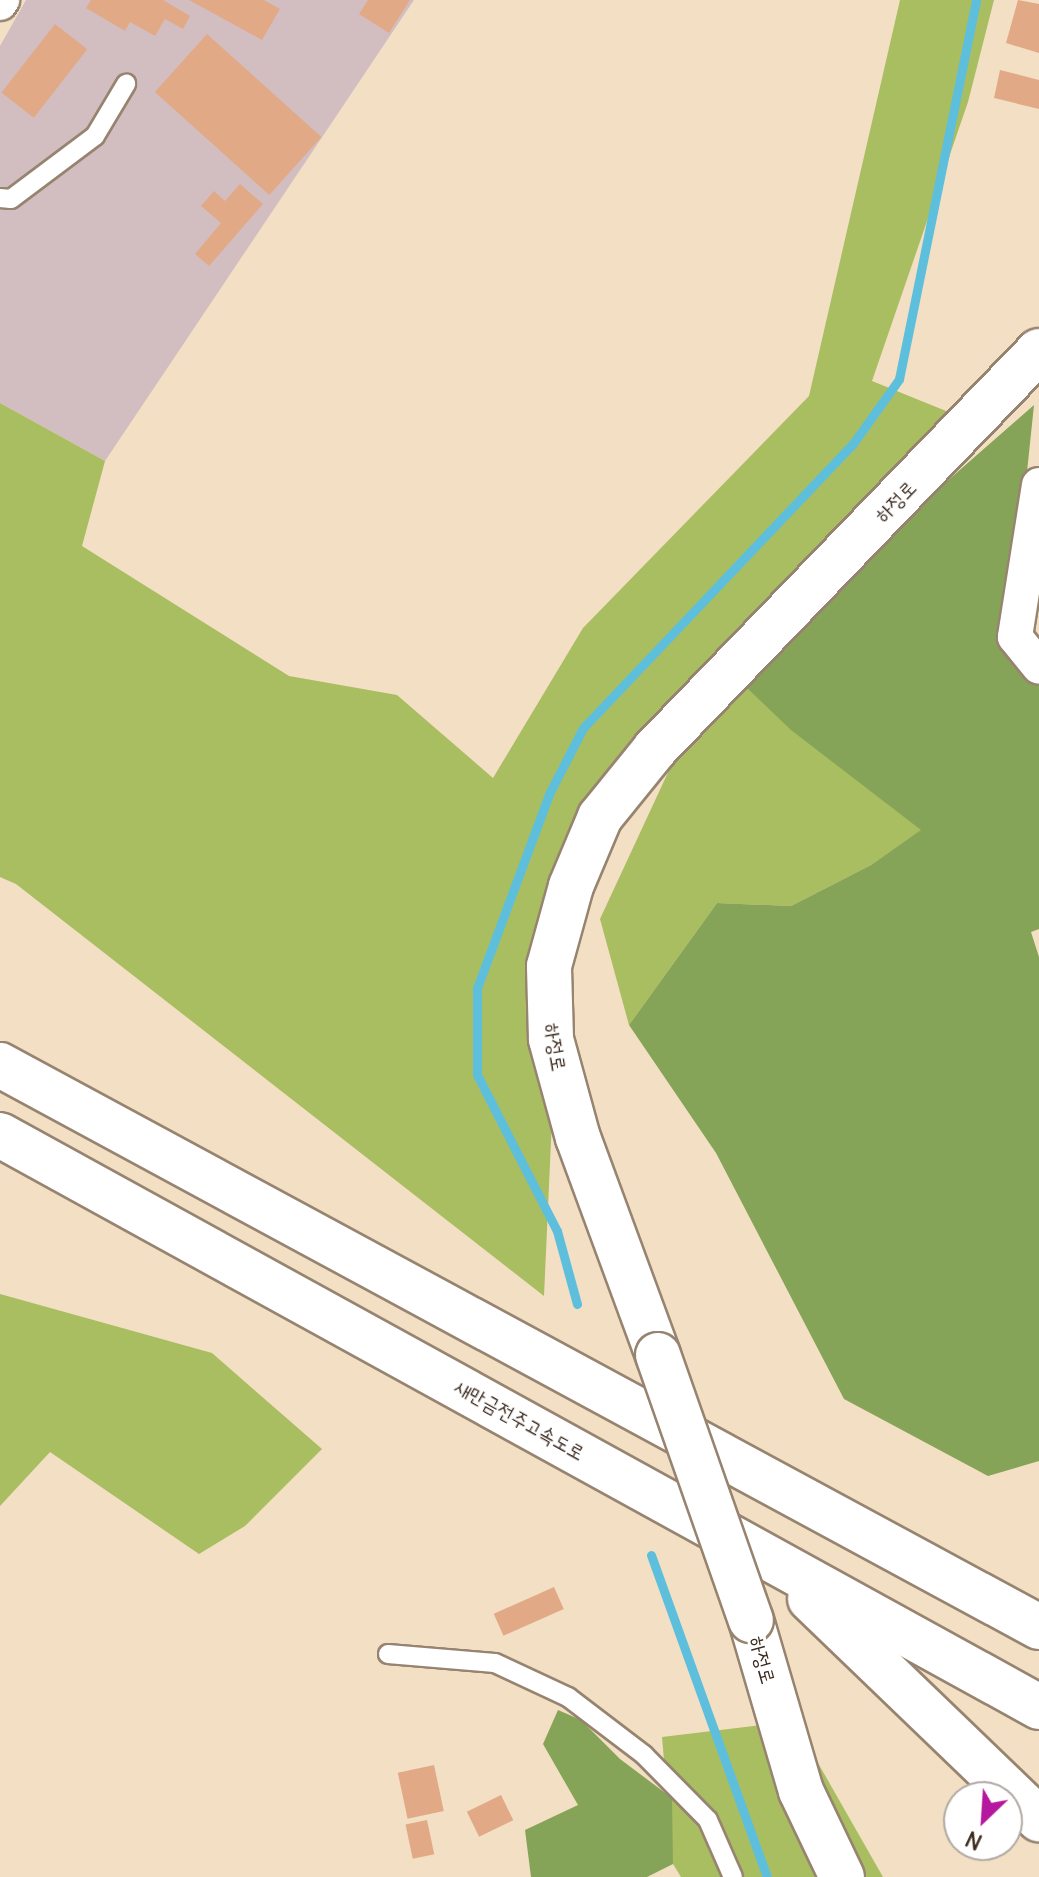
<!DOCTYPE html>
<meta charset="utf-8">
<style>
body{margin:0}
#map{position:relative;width:1039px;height:1877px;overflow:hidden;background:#f3dfc3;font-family:Delius,"Poor Story",sans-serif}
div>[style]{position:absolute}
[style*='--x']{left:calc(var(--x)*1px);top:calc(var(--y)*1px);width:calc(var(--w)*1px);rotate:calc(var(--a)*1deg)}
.industrial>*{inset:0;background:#d2bec1}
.green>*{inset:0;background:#a9bd61}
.forest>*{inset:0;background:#86a457}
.stream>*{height:9px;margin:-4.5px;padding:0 4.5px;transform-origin:4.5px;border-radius:4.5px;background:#5ebfdd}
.building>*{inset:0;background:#e2a986;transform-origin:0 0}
.roads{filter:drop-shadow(2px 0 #978470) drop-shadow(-2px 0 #978470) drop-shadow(0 2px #978470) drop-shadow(0 -2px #978470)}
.service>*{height:18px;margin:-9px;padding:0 9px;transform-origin:9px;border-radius:9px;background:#fff}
.minor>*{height:34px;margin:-17px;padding:0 17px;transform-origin:17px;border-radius:17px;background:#fff}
.tertiary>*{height:44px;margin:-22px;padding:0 22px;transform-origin:22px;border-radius:22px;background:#fff}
.motorway>*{height:44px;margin:-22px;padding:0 22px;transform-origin:22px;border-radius:22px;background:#fff}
.bridges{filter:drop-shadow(2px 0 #978470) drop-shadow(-2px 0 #978470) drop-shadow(0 2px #978470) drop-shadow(0 -2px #978470)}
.tertiary-bridge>*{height:44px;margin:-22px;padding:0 22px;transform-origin:22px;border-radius:22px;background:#fff}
span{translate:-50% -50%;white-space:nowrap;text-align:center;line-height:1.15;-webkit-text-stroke:6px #fff;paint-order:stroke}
.street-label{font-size:20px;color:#3b2a1e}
.north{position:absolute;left:943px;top:1781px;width:80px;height:80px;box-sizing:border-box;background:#fff;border:2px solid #b1aaa5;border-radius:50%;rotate:205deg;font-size:22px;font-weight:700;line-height:32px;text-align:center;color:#3b2a1e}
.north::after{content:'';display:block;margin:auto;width:28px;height:36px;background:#b5179e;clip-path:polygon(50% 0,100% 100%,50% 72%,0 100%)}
</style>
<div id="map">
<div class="industrial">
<i style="clip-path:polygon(26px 0,414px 0,105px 461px,0 403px,0 46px)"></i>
</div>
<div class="green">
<i style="clip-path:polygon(900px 0,994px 0,968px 102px,872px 381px,951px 413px,577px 815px,527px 985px,554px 1075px,544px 1296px,16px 884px,0 877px,0 403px,105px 461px,82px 546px,289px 676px,397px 695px,493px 778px,583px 628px,809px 396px)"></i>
<i style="clip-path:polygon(746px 687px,922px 830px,871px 865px,791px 906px,717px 903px,629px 1025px,600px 919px,671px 766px)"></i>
<i style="clip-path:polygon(0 1294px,212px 1353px,322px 1449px,245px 1526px,199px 1554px,50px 1452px,0 1506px)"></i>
<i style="clip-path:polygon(794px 1721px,883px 1877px,681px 1877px,673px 1864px,662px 1737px)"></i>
</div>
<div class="forest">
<i style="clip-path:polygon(1034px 405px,1009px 644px,1039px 682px,1039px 929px,1031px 932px,1039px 957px,1039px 1461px,988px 1476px,844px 1399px,716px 1153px,629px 1025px,717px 903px,791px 906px,871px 865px,921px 830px,791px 730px,746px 687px,874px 545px)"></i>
<i style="clip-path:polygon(558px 1710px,581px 1720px,620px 1759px,672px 1798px,673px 1864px,647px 1877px,531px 1877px,525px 1830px,578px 1805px,543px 1744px)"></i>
</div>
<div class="stream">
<i style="--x:577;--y:1304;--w:76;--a:-105.3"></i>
<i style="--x:557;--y:1231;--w:175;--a:-117.1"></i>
<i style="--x:477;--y:1075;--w:87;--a:-90"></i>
<i style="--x:477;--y:988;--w:209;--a:-69.6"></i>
<i style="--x:550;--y:792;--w:72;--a:-62.7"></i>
<i style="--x:583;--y:728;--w:390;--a:-46.5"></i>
<i style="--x:852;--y:445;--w:81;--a:-54.5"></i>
<i style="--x:899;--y:379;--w:387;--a:-78.5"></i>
<i style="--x:651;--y:1555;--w:342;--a:70.2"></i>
</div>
<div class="building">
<i style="clip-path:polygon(91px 0,163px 0,190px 16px,183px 29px,165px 19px,155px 36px,130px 22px,125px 31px,86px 8px)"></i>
<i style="clip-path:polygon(189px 0,264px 0,280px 9px,262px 40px)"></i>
<i style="clip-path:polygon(368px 0,410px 0,389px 33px,359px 14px)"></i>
<i style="clip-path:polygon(1018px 0,1039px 4px,1039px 53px,1006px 43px)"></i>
<i style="left:55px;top:24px;width:41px;height:87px;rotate:38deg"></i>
<i style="left:207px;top:34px;width:154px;height:78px;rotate:42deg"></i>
<i style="clip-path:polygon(1000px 70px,1039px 80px,1039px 109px,994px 98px)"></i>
<i style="clip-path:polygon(240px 184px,263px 204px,209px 266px,195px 254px,221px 223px,201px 206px,214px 191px,225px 201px)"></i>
<i style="left:554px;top:1587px;width:24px;height:66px;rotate:66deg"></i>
<i style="left:434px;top:1765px;width:47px;height:37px;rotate:78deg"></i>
<i style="left:501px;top:1795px;width:28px;height:38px;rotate:64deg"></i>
<i style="left:427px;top:1820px;width:35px;height:22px;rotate:78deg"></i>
</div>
<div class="roads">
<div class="service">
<i style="--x:0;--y:198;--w:11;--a:5"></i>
<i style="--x:11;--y:199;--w:105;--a:-36.9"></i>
<i style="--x:95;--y:136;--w:61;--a:-59.2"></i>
<i style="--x:388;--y:1654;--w:107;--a:4.8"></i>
<i style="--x:495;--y:1663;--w:81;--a:25"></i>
<i style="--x:568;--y:1697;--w:96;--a:37.3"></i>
<i style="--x:644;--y:1755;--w:91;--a:45.4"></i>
<i style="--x:708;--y:1820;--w:62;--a:66.3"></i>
</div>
<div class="minor">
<i style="--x:0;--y:3;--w:4;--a:-56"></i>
<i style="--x:1039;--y:485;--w:154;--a:99"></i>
<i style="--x:1015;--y:637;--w:38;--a:51"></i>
</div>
<div class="tertiary">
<i style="--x:658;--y:1355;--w:231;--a:-110.2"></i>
<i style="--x:578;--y:1138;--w:103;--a:-105.3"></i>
<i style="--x:551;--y:1039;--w:73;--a:-91.6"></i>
<i style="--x:549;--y:966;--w:83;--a:-74.6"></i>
<i style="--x:571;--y:886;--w:75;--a:-67.2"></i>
<i style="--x:600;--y:817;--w:87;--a:-51"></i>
<i style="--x:655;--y:749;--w:553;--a:-46.03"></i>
<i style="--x:751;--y:1620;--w:178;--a:73.7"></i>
<i style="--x:801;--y:1791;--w:95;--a:64.5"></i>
</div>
<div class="motorway">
<i style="--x:0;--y:1065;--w:1181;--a:28.41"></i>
<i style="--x:0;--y:1135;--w:1186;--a:28.83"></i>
<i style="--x:810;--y:1599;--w:318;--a:43.9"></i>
</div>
</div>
<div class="bridges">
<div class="tertiary-bridge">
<i style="--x:658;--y:1355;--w:281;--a:70.7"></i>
</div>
</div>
<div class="street-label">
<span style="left:895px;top:501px;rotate:-46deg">하정로</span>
<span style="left:556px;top:1047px;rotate:80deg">하정로</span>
<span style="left:520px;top:1419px;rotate:29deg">새만금전주고속도로</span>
<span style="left:763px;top:1660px;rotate:74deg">하정로</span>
</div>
<div class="north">N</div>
</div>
